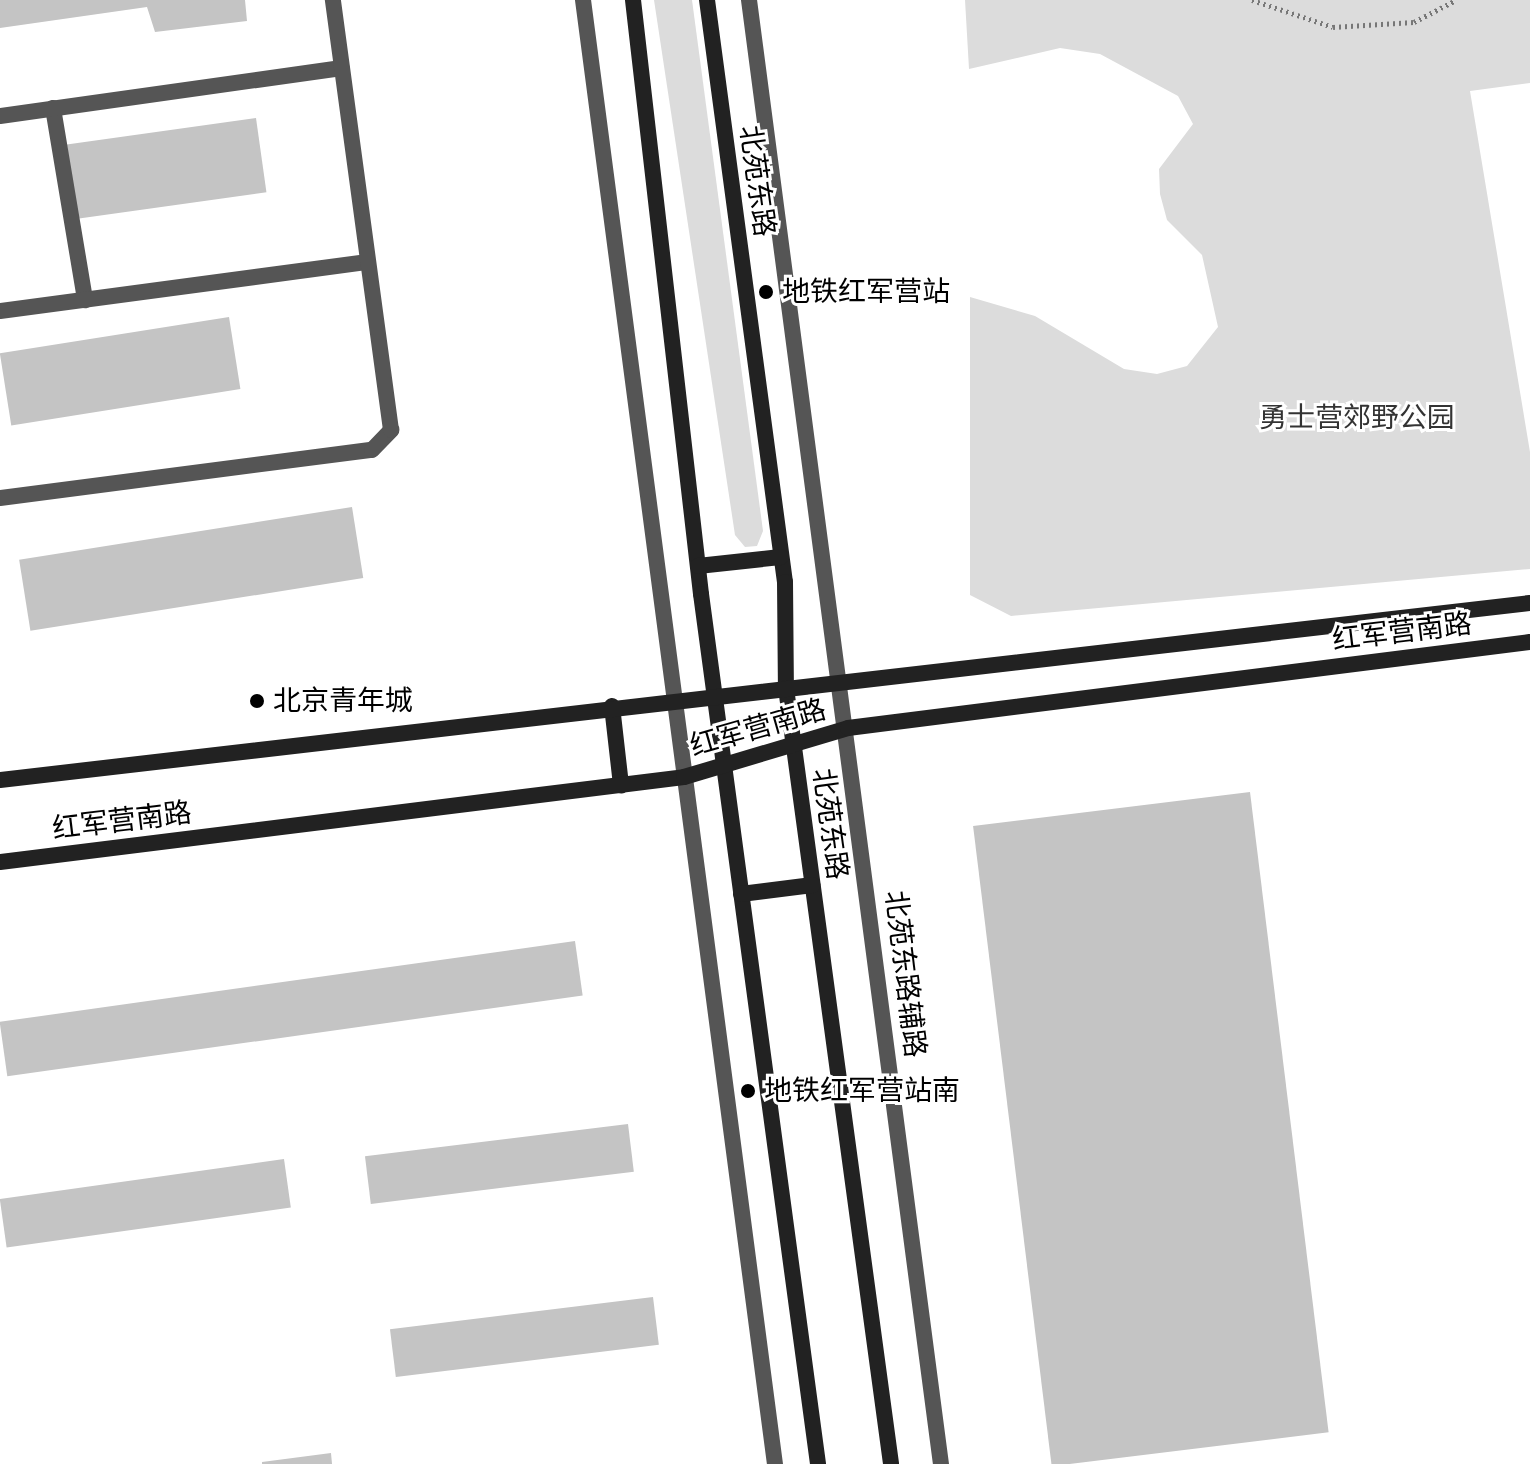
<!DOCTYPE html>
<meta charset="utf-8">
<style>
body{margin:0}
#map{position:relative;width:1530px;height:1464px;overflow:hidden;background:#fff;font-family:"Fira Sans Condensed","Noto Sans SC",sans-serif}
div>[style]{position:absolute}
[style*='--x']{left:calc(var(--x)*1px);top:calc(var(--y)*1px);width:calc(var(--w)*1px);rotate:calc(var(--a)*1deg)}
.green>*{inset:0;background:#dcdcdc}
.building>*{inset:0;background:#c4c4c4;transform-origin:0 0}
.path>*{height:5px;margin-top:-2.5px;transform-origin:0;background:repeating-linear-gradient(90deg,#777 0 2px,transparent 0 6px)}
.minor>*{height:16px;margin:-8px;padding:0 8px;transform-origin:8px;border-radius:8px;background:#555}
.secondary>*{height:16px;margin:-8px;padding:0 8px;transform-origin:8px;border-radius:8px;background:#222}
.dots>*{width:22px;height:22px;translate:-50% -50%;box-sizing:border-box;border:4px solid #fff;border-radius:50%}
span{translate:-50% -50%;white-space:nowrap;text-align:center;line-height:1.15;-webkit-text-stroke:6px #fff;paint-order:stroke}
.street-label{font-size:28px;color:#000}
.poi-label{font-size:28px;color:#000}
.left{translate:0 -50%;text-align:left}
.park-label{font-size:28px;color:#333}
</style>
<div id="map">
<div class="green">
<i style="clip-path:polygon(654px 0,692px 0,763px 531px,757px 546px,745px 547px,735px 535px)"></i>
<i style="clip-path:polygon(965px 0,1530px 0,1530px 83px,1470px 91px,1530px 452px,1530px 569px,1011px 616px,970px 595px,970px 297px,1035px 316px,1124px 369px,1157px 374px,1187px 366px,1218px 327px,1202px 255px,1167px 220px,1160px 194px,1159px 169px,1193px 124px,1178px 96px,1100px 54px,1060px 48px,969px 69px)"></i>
</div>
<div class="building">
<i style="clip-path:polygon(0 0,245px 0,247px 21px,155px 32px,147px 7px,0 28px)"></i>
<i style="left:256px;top:118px;width:75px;height:191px;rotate:82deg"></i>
<i style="left:229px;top:317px;width:73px;height:232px;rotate:81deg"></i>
<i style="left:352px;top:507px;width:72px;height:337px;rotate:81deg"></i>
<i style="left:1250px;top:792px;width:645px;height:279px;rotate:83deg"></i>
<i style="left:575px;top:941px;width:55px;height:581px;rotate:82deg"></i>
<i style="left:628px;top:1124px;width:48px;height:265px;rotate:83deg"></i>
<i style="left:284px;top:1159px;width:49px;height:287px;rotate:82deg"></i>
<i style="left:653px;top:1297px;width:48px;height:265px;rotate:83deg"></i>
<i style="clip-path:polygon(331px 1453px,332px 1464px,262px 1464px,262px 1462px)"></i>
</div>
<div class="path">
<i style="--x:1252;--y:0;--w:85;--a:18.4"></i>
<i style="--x:1333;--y:27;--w:81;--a:-3.5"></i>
<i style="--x:1414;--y:22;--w:47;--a:-27.6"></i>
</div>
<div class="minor">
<i style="--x:583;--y:0;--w:1477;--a:82.53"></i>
<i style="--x:749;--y:0;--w:1477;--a:82.53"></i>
<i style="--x:53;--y:108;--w:195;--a:80.5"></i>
<i style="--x:0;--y:116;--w:345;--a:-8"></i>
<i style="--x:0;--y:311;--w:371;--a:-7.6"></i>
<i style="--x:0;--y:498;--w:375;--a:-7.4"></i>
<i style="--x:372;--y:450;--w:28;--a:-46"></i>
<i style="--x:391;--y:430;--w:434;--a:-97.7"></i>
</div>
<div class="secondary">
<i style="--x:633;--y:0;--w:598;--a:83.47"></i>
<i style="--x:701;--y:594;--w:878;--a:82.34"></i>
<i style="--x:707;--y:0;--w:587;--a:82.37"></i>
<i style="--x:785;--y:582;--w:106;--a:89.5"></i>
<i style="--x:786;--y:688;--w:783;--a:82.29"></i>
<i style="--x:698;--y:566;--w:83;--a:-6.2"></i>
<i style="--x:612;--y:706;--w:80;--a:83.5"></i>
<i style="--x:0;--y:780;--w:1540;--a:-6.6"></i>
<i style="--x:0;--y:862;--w:689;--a:-7.08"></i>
<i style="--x:684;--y:777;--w:171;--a:-16.6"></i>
<i style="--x:848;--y:728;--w:687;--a:-7.19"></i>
<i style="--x:741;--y:894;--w:72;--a:-7.2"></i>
</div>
<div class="dots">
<i style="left:766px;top:292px;background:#000"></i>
<i style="left:257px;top:701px;background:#000"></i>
<i style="left:748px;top:1091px;background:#000"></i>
</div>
<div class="street-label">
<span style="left:757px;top:181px;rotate:82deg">北苑东路</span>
<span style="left:1402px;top:632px;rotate:-7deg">红军营南路</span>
<span style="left:758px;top:728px;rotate:-16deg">红军营南路</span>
<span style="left:122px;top:821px;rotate:-7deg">红军营南路</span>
<span style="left:830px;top:824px;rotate:82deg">北苑东路</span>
<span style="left:905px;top:974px;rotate:83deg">北苑东路辅路</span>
</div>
<div class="poi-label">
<span class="left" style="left:782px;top:292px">地铁红军营站</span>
<span class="left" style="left:273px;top:701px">北京青年城</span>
<span class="left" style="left:764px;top:1091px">地铁红军营站南</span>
</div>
<div class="park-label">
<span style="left:1357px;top:418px">勇士营郊野公园</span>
</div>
</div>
